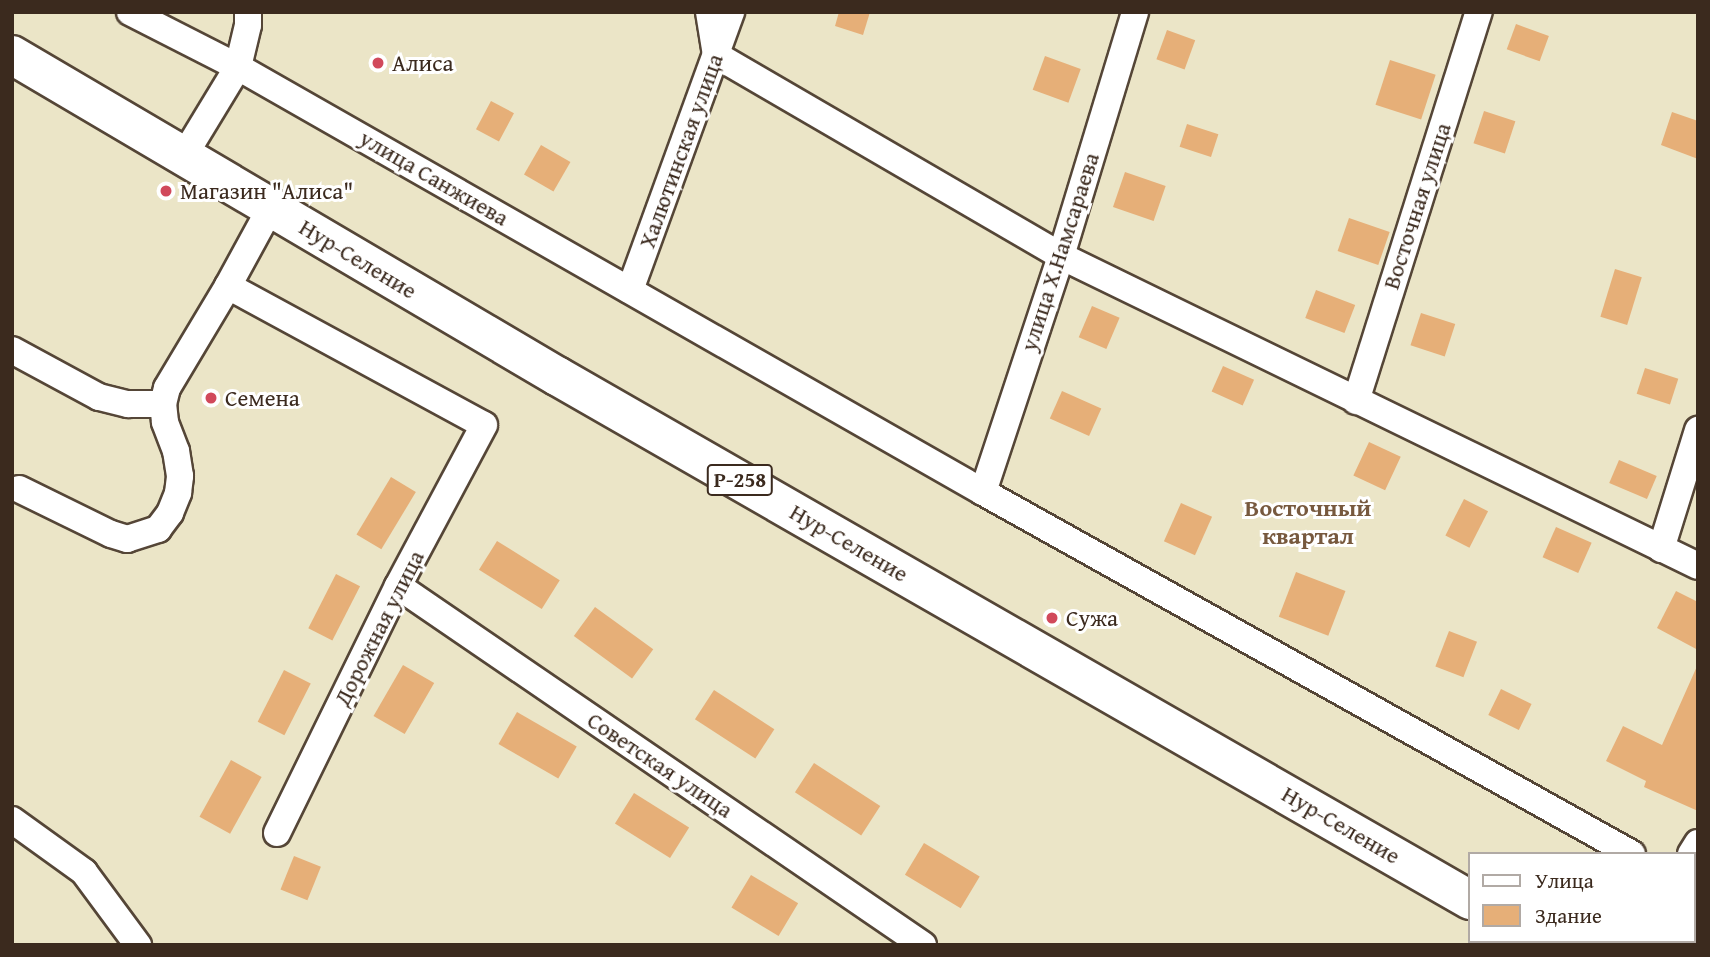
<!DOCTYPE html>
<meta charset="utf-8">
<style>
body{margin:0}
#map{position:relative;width:1710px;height:957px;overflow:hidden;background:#ebe5c7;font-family:"Gentium Book Plus",serif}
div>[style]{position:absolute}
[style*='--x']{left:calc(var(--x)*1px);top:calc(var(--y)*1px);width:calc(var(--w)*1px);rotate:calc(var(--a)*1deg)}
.building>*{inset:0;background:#e6af78;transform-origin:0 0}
.roads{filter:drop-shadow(2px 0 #554637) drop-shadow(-2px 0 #554637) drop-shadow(0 2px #554637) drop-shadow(0 -2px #554637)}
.minor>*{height:26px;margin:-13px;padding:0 13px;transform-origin:13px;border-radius:13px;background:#fff}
.highway>*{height:38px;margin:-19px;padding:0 19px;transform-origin:19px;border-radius:19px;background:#fff}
.dots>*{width:19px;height:19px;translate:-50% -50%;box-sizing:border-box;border:4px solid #fff;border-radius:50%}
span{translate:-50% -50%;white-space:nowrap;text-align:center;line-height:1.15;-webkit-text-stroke:6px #fff;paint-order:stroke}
.shield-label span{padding:2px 5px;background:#fff;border:2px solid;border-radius:5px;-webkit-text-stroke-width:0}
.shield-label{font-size:21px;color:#3b2a1e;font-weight:700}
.poi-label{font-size:23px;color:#3b2a1e}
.left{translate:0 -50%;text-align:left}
.street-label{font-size:23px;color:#3b2a1e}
.neighbourhood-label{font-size:24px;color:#77593e;font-weight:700}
.frame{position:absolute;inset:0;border:14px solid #3b2a1e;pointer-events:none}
.legend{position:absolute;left:1468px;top:852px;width:228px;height:91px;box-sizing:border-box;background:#fff;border:2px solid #b1aaa5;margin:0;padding:9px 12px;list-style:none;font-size:21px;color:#3b2a1e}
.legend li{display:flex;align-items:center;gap:14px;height:35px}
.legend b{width:35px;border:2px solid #b1aaa5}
</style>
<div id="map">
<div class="building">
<i style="clip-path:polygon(839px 12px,870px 12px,863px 35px,835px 26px)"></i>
<i style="left:1516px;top:24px;width:35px;height:27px;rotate:20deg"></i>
<i style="left:1167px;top:30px;width:30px;height:31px;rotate:20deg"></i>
<i style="left:1045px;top:56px;width:38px;height:36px;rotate:20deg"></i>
<i style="left:1390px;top:60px;width:48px;height:47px;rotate:18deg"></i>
<i style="left:491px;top:101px;width:26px;height:32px;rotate:28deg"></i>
<i style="left:1484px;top:111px;width:33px;height:34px;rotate:18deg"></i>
<i style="clip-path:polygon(1672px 112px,1698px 121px,1698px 159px,1661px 145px)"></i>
<i style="left:1187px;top:124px;width:33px;height:24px;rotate:18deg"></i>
<i style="left:541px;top:145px;width:34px;height:34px;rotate:30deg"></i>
<i style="left:1125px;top:172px;width:43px;height:37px;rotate:19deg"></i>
<i style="left:1349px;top:218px;width:43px;height:35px;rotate:19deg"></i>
<i style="left:1615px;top:269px;width:28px;height:50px;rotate:17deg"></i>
<i style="left:1316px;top:290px;width:42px;height:30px;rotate:21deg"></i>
<i style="left:1092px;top:306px;width:30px;height:34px;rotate:23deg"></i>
<i style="left:1421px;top:313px;width:36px;height:34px;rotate:18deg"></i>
<i style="left:1223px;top:366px;width:34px;height:28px;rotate:24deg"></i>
<i style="left:1645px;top:368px;width:35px;height:27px;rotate:18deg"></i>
<i style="left:1062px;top:391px;width:43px;height:30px;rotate:24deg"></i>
<i style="left:1369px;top:442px;width:35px;height:37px;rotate:25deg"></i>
<i style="left:1619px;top:460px;width:41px;height:25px;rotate:23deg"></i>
<i style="left:391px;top:477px;width:29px;height:67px;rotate:31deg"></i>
<i style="left:1464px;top:499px;width:27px;height:41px;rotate:27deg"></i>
<i style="left:1181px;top:503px;width:34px;height:42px;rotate:24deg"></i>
<i style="left:1556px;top:527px;width:39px;height:33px;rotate:24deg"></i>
<i style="left:497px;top:541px;width:74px;height:34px;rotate:32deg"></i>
<i style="left:1296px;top:572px;width:53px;height:48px;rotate:21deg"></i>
<i style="left:336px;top:574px;width:27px;height:61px;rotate:27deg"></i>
<i style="clip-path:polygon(1676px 591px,1698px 602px,1698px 650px,1657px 628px)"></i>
<i style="left:595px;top:607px;width:72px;height:36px;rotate:36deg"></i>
<i style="left:1449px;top:631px;width:30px;height:38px;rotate:21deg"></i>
<i style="clip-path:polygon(1698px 664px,1698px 811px,1644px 787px,1646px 781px,1606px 761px,1623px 726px,1662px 745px)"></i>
<i style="left:403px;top:665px;width:36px;height:59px;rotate:30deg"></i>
<i style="left:284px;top:670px;width:30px;height:58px;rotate:27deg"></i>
<i style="left:1501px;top:689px;width:34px;height:29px;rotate:26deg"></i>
<i style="left:714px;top:690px;width:72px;height:35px;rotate:33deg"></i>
<i style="left:517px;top:712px;width:69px;height:37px;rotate:30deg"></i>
<i style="left:231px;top:760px;width:35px;height:65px;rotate:29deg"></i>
<i style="left:814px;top:763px;width:79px;height:35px;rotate:33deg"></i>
<i style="left:634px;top:793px;width:65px;height:36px;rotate:32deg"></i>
<i style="left:924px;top:843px;width:65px;height:37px;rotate:31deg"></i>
<i style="left:294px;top:856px;width:29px;height:36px;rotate:22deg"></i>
<i style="left:751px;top:875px;width:55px;height:38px;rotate:31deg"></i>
</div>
<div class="roads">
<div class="minor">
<i style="--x:130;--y:12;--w:121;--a:27"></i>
<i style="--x:238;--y:67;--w:858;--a:29.7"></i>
<i style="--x:983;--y:492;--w:743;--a:29.15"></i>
<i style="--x:709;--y:12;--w:44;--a:80.8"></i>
<i style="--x:716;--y:55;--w:399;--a:30.2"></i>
<i style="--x:1061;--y:256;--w:708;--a:25.95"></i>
<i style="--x:185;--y:154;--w:102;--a:-58.7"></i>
<i style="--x:238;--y:67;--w:43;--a:-76.6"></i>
<i style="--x:248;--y:25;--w:13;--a:-90"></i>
<i style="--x:228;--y:286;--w:90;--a:-61.4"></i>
<i style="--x:630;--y:290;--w:296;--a:-70"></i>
<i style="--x:12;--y:350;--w:99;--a:28.4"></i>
<i style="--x:99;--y:397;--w:30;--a:14"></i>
<i style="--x:128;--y:404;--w:35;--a:0"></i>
<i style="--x:1356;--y:401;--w:408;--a:-72.5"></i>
<i style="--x:19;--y:489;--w:102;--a:26.1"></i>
<i style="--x:111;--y:534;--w:17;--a:17"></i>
<i style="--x:127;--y:539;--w:33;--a:-18"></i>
<i style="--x:158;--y:529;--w:20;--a:-53"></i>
<i style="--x:170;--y:513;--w:22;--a:-68"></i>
<i style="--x:178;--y:493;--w:17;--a:-83"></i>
<i style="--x:180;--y:476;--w:25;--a:-99"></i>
<i style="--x:176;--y:451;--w:31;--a:-111"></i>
<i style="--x:165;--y:422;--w:18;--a:-96"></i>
<i style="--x:163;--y:404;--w:16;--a:-76"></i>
<i style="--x:167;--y:388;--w:119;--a:-59.1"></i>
<i style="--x:228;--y:286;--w:291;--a:28.5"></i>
<i style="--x:484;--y:425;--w:183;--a:118.1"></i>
<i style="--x:398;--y:586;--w:275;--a:116.1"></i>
<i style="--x:983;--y:492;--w:249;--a:-71.7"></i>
<i style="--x:1061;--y:256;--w:255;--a:-73.1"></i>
<i style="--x:1661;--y:549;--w:125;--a:-72.7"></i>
<i style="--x:398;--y:586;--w:636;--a:34.36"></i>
<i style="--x:12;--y:820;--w:89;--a:35.8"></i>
<i style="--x:84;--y:872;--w:91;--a:53.5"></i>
<i style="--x:1691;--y:854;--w:13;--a:-58"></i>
<i style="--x:1694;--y:888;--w:4;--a:27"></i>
<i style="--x:1622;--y:945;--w:4;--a:-63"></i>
</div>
<div class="highway">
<i style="--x:12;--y:55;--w:633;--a:30.5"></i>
<i style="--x:557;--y:376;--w:1053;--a:29.85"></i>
<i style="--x:1541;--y:941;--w:7;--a:34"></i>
</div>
</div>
<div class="dots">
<i style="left:378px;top:63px;background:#d1495b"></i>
<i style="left:166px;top:191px;background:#d1495b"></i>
<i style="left:211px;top:398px;background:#d1495b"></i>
<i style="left:1052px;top:618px;background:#d1495b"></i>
</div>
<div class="shield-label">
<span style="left:740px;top:480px">Р-258</span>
</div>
<div class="poi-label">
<span class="left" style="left:392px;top:63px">Алиса</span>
<span class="left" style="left:180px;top:191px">Магазин "Алиса"</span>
<span class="left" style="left:225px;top:398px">Семена</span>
<span class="left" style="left:1066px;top:618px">Сужа</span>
</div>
<div class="street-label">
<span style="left:681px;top:151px;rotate:-70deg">Халютинская улица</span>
<span style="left:434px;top:178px;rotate:30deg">улица Санжиева</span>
<span style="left:1417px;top:206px;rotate:-72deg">Восточная улица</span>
<span style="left:1060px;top:252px;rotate:-72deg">улица Х.Намсараева</span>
<span style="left:358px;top:259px;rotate:31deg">Нур-Селение</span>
<span style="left:849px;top:543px;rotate:30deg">Нур-Селение</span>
<span style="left:379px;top:628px;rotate:-63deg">Дорожная улица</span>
<span style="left:660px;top:765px;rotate:34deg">Советская улица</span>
<span style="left:1341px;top:825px;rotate:30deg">Нур-Селение</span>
</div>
<div class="neighbourhood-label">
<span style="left:1308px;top:522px">Восточный<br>квартал</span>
</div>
<div class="frame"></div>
<ul class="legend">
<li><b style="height:9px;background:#fff"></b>Улица</li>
<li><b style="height:19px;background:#e6af78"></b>Здание</li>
</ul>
</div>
